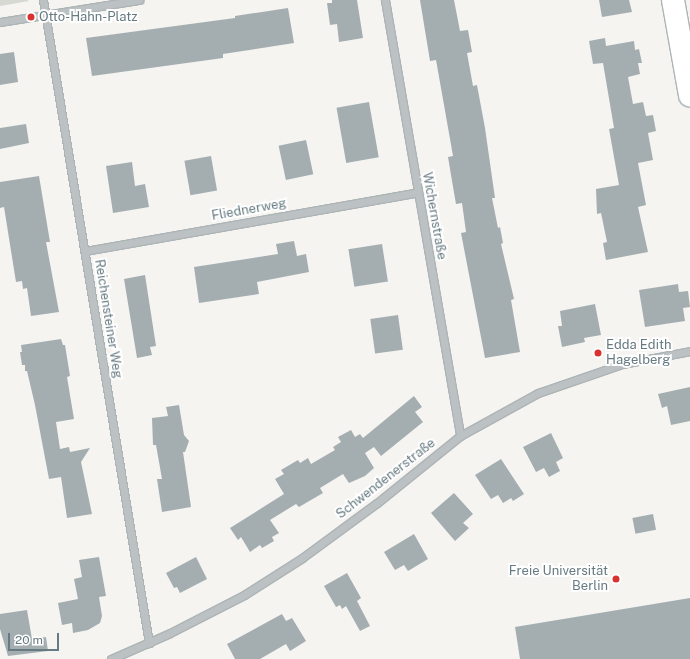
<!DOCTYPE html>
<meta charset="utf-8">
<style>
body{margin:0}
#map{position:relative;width:690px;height:659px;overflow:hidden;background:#f5f4f1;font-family:"Public Sans",sans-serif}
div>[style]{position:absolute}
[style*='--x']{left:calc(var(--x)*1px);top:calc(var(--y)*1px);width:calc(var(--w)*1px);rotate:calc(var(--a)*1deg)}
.green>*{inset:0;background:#d6d9d1}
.building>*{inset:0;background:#a4aeb1;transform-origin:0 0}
.roads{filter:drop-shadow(1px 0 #adb4b6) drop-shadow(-1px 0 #adb4b6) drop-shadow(0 1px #adb4b6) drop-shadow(0 -1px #adb4b6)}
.minor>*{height:7px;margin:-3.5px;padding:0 3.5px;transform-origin:3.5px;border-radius:3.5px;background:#bcc1c3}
.major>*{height:22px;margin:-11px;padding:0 11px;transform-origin:11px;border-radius:11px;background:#fff}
.dots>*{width:11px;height:11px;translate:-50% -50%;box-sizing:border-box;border:2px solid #fff;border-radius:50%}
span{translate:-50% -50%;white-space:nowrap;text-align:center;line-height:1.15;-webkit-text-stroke:4px #fff;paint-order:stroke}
.poi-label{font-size:13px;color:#667a81}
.left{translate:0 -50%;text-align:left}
.right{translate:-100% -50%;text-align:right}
.street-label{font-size:13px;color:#667a81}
.scale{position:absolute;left:8px;top:633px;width:51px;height:18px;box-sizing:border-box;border:2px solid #667a81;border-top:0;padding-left:5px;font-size:12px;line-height:14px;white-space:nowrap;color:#667a81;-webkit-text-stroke:3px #fff;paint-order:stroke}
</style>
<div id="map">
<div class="green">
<i style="clip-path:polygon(0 0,28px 0,29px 1px,0 6px)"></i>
</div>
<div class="building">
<i style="clip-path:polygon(332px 0,357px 0,363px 38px,339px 42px,337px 24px,330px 25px,327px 3px,332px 3px)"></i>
<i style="clip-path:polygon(420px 0,454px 0,460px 31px,468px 30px,472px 52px,467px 53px,473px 86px,477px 85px,485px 128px,495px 198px,492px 198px,498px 228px,500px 227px,503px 243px,501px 244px,514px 299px,511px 300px,520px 352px,485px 358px,461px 233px,466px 232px,462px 203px,456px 204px,452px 181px,448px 157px,453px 156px,444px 105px,436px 60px,430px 61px)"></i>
<i style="clip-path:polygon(599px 0,629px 0,632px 12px,602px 17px)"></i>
<i style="clip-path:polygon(288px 8px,294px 43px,223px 54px,223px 58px,92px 76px,86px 38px,235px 18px,235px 16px)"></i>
<i style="clip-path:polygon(605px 38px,606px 46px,634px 41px,635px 50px,639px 49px,642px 63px,638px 63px,640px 74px,628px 77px,633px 104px,643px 102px,646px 116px,653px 115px,656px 131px,648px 133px,653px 160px,638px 163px,646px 205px,638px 207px,648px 252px,606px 260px,603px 243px,607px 242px,601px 213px,597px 214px,596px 189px,619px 185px,609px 129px,614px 128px,603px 63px,593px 64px,589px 41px)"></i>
<i style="clip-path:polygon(14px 52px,18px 82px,0 85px,0 54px)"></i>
<i style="left:369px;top:102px;width:56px;height:33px;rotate:80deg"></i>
<i style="clip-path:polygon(26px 124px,29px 143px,0 149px,0 128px)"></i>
<i style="left:306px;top:140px;width:35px;height:28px;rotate:78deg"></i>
<i style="left:211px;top:156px;width:35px;height:27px;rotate:80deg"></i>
<i style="clip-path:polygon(132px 162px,135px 186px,145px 184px,149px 207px,113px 213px,106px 166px)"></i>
<i style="clip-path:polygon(39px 176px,50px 242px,46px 242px,59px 312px,31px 316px,27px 288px,23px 289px,22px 281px,16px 282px,4px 207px,0 208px,0 182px)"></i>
<i style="clip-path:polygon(294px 241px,297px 256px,306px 254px,309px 272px,257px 282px,259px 294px,199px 303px,194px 267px,278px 254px,276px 244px)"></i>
<i style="left:382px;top:244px;width:38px;height:34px;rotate:81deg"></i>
<i style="clip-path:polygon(145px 275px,156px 346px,150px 347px,152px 355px,137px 358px,124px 279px)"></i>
<i style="clip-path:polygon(678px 284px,679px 292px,688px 291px,690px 307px,683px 308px,685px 321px,645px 327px,639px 290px)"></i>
<i style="clip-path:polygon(595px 304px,601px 335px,584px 338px,585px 342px,562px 347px,558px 326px,562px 326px,560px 311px)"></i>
<i style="left:398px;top:315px;width:35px;height:28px;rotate:82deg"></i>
<i style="clip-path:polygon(61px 339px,63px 345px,65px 345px,70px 376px,67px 377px,74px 419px,56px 422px,60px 449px,69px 447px,70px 452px,90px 448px,81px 462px,92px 514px,67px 518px,61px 477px,49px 479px,35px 405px,27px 371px,25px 371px,25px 365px,22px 365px,20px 352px,22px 352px,21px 345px)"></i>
<i style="clip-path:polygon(690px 387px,690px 421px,671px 425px,667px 406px,662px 408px,658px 394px)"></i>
<i style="clip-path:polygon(414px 396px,422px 407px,415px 412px,423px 422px,381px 456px,374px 447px,365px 453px,374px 468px,365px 476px,349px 483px,343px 474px,320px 488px,323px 493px,299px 507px,296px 504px,270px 520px,279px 533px,272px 537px,274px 541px,262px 548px,260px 545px,250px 552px,241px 537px,238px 540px,230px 528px,284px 494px,275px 479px,284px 474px,281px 470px,298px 460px,300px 463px,308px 458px,311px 464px,335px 450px,333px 447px,341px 442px,338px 437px,351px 430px,355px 437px,360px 434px,363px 438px)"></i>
<i style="clip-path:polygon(179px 405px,184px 435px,189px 441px,185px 452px,183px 452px,191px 507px,162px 512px,157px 479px,162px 479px,156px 445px,153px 445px,152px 418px,168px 416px,166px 407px)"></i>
<i style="clip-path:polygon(551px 433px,563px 458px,556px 462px,560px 471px,549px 477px,544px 468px,536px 472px,523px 447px)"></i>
<i style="clip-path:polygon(501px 459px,524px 494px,513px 501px,511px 498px,503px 503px,498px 495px,491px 499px,475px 475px)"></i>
<i style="clip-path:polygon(454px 493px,473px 514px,463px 523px,469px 528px,455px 541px,431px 513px)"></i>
<i style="left:653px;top:514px;width:16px;height:21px;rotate:79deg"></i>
<i style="clip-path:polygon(414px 534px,428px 559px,408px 571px,404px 565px,395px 570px,384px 552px)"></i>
<i style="clip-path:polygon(99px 557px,106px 596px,99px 597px,102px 616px,100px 623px,88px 630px,73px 633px,72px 623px,62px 625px,58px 603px,78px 599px,74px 579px,82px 577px,79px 560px)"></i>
<i style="clip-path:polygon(196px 557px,207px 579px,180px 593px,177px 587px,174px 588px,166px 573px)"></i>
<i style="clip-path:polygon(347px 573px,361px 598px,357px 601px,370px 626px,360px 631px,346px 606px,342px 609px,340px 605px,336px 607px,324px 586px)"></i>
<i style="clip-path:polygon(690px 598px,690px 659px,520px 659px,515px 627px)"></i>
<i style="clip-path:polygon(27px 610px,32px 639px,46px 637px,48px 651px,8px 656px,0 629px,0 614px)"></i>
<i style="clip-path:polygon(282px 614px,286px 621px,292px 618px,306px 641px,290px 651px,286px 644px,260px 659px,235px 659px,227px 644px)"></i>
</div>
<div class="roads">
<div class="minor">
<i style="--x:43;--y:0;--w:652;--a:80.64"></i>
<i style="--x:385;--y:0;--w:442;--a:80.2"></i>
<i style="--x:0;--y:22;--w:141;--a:-9"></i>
<i style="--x:85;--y:251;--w:338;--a:-10"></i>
<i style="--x:111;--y:659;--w:64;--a:-23.8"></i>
<i style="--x:170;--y:633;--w:83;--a:-27.2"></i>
<i style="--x:244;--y:595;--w:69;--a:-32.5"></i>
<i style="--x:302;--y:558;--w:93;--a:-36.3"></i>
<i style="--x:377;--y:503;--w:107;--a:-38.9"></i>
<i style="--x:460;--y:436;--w:89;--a:-28.9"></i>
<i style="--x:538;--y:393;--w:89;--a:-19"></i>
<i style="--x:622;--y:364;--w:69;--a:-10.8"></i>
</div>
<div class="major">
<i style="--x:673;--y:0;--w:97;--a:79.9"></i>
</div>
</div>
<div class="dots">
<i style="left:31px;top:17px;background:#d8312f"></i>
<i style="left:598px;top:353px;background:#d8312f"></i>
<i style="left:616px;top:579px;background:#d8312f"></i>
</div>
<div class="poi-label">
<span class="left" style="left:39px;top:17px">Otto-Hahn-Platz</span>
<span class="left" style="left:606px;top:353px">Edda Edith<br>Hagelberg</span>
<span class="right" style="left:608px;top:579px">Freie Universität<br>Berlin</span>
</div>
<div class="street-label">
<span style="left:249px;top:210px;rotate:-10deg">Fliednerweg</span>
<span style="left:434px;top:216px;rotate:80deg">Wichernstraße</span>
<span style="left:108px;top:319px;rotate:81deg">Reichensteiner Weg</span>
<span style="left:386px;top:479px;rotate:-38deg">Schwendenerstraße</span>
</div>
<div class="scale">20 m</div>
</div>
